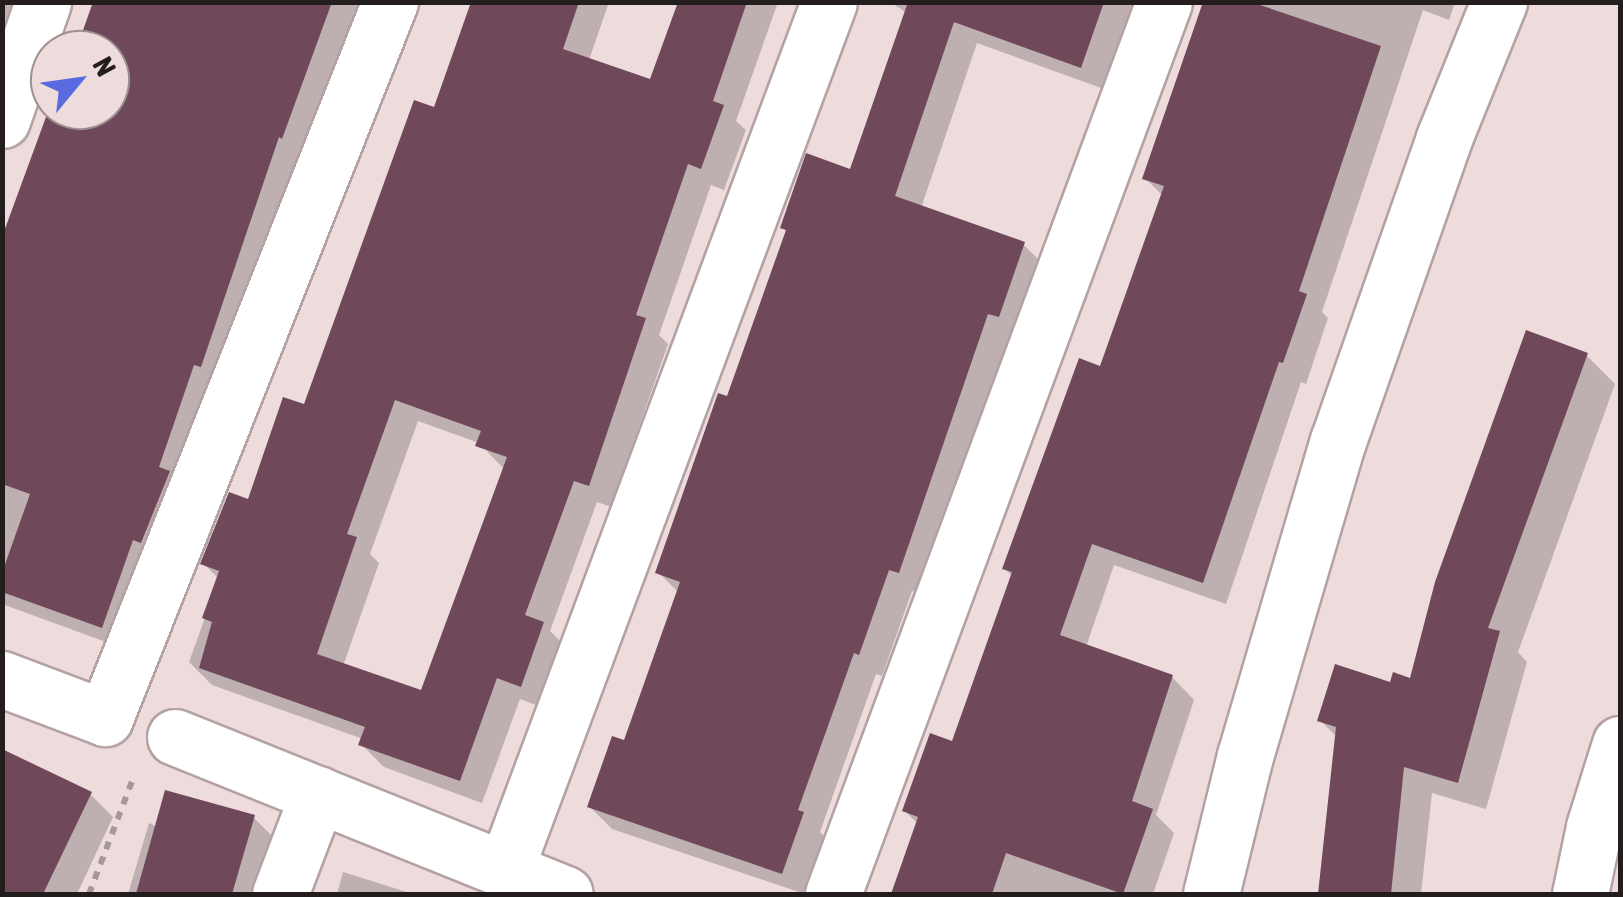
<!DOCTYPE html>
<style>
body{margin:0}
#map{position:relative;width:1623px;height:897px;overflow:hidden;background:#eedbdc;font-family:"Asap Condensed",sans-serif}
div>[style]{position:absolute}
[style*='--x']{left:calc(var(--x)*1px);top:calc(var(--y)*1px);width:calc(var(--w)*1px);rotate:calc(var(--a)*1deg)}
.shadow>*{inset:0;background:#0003}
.building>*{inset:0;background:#6f4859}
.path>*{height:6px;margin-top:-3px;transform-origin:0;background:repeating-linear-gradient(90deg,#a69798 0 8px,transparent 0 16px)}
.roads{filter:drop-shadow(2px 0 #b4a2a3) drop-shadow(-2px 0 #b4a2a3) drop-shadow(0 2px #b4a2a3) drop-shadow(0 -2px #b4a2a3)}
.minor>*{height:55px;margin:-27.5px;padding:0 27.5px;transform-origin:27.5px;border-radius:27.5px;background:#fff}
.tertiary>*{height:55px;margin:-27.5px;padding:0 27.5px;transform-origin:27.5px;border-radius:27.5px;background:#fff}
span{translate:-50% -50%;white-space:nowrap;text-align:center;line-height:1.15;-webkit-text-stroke:10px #eedbdc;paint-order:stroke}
.frame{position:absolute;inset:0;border:5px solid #241d1e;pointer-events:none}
.north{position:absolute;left:30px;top:30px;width:100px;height:100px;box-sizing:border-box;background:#eedbdc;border:2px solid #9d8f90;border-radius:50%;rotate:61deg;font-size:28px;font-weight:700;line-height:40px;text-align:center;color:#241d1e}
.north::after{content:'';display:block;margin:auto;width:35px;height:45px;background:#5a6ae1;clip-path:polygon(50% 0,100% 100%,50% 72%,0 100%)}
</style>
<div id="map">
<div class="shadow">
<i style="clip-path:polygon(2px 2px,12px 2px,2px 31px)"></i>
<i style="clip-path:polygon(94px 2px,371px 2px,125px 649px,2px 604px,2px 225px,9px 228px,57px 110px,110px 110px,110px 50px,78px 50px)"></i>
<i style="clip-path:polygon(evenodd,473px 2px,609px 2px,589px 60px,652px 83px,680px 2px,778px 2px,736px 121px,746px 130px,724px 190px,711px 185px,659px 335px,668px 344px,611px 507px,597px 502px,550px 631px,566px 647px,544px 708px,520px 699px,482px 803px,384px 767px,361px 744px,363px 739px,212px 685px,189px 662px,219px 579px,203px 563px,249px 502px,306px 408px,436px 110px,473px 2px,418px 421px,479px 443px,505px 470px,422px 694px,343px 666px,379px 563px,370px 554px,418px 421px)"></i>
<i style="clip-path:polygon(890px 2px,1137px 2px,1104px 89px,977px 43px,921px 208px,1023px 244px,1046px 267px,1022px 338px,1011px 335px,922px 594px,912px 591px,882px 676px,876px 674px,820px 832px,825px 837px,805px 894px,612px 829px,590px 807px,626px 744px,679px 593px,658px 572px,728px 399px,788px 232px,782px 227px,851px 172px,907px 13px)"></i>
<i style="clip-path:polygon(1206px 2px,1455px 2px,1449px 20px,1423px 10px,1322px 312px,1328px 318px,1306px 384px,1301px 382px,1226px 604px,1114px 565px,1086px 647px,1172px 677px,1194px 700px,1156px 815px,1174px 833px,1153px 894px,893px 894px,918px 824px,905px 811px,954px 744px,1013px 577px,1004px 568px,1101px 369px,1163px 196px,1145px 178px)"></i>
<i style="clip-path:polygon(1586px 355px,1615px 384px,1518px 652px,1527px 662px,1486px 809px,1432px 793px,1421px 894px,1321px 894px,1337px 737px,1320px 720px,1392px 685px,1412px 681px)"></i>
<i style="clip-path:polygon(2px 751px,90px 794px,113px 817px,77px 894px,2px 894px)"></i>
<i style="clip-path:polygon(253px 817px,276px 840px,261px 894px,128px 894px,149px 823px,158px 827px)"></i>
<i style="clip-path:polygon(343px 872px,413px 894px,337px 894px)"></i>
</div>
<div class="building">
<i style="clip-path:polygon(93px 2px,332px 2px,282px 139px,279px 137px,201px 367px,194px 365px,159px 467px,170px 471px,141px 543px,133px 540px,102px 628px,2px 592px,2px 573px,30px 494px,2px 484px,2px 237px,46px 117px,51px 119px,54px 110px,110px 110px,110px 50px,76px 50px)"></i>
<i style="clip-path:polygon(evenodd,471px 2px,579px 2px,563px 49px,650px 79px,678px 2px,747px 2px,713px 101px,724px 105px,701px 169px,688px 164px,636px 315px,646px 318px,589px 486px,574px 481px,525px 615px,544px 622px,521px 687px,497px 678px,460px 781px,358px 745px,365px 727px,199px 668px,212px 622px,202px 618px,219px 571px,200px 564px,229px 492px,248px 499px,283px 397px,304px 404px,414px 100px,434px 107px,471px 2px,395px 400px,481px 431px,475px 446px,507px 457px,421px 690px,317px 654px,357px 537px,347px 534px,395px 400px)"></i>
<i style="clip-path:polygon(908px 2px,1104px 2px,1081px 68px,954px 22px,895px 196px,1025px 242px,999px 317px,988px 314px,899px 573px,889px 570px,859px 655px,854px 653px,798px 810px,804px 812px,782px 874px,587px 807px,612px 736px,624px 740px,680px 582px,655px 573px,718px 393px,727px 396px,786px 230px,780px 228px,806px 153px,850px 169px)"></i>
<i style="clip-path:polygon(1203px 2px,1251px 2px,1381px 46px,1299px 291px,1307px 294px,1283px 363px,1279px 362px,1203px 583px,1092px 544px,1060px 635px,1173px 675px,1132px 801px,1153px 809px,1123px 894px,1006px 853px,992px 894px,891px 894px,918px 817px,902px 811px,930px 733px,952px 741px,1012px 572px,1002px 569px,1079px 358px,1100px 366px,1164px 186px,1142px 179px)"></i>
<i style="clip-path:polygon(1526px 330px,1588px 353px,1488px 628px,1500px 631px,1458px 783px,1404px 767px,1391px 894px,1318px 894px,1336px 727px,1317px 721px,1335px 664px,1390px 682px,1393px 672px,1410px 678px,1435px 582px)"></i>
<i style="clip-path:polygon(2px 749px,92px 792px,43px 894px,2px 894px)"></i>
<i style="clip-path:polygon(165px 790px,255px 815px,232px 894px,136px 894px)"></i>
</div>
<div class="path">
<i style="--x:89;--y:894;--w:126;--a:-69.1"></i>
</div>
<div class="roads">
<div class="minor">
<i style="--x:2;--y:120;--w:125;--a:-70.8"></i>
<i style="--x:2;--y:679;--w:110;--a:20.7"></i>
<i style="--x:105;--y:718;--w:771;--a:-68.3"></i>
<i style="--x:175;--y:737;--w:420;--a:21.9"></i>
<i style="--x:505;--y:870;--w:926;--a:-69.53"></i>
<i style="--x:280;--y:894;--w:107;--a:-69.2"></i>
<i style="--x:833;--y:894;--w:951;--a:-69.64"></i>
</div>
<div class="tertiary">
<i style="--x:1211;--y:894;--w:142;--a:-76.2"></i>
<i style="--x:1245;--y:756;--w:328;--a:-73.6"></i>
<i style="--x:1338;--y:441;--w:321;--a:-70.7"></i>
<i style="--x:1444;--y:138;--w:147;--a:-68"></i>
<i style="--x:1580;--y:894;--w:68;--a:-78.2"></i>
<i style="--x:1594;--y:827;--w:87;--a:-72.6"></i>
</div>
</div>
<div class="frame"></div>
<div class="north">N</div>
</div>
